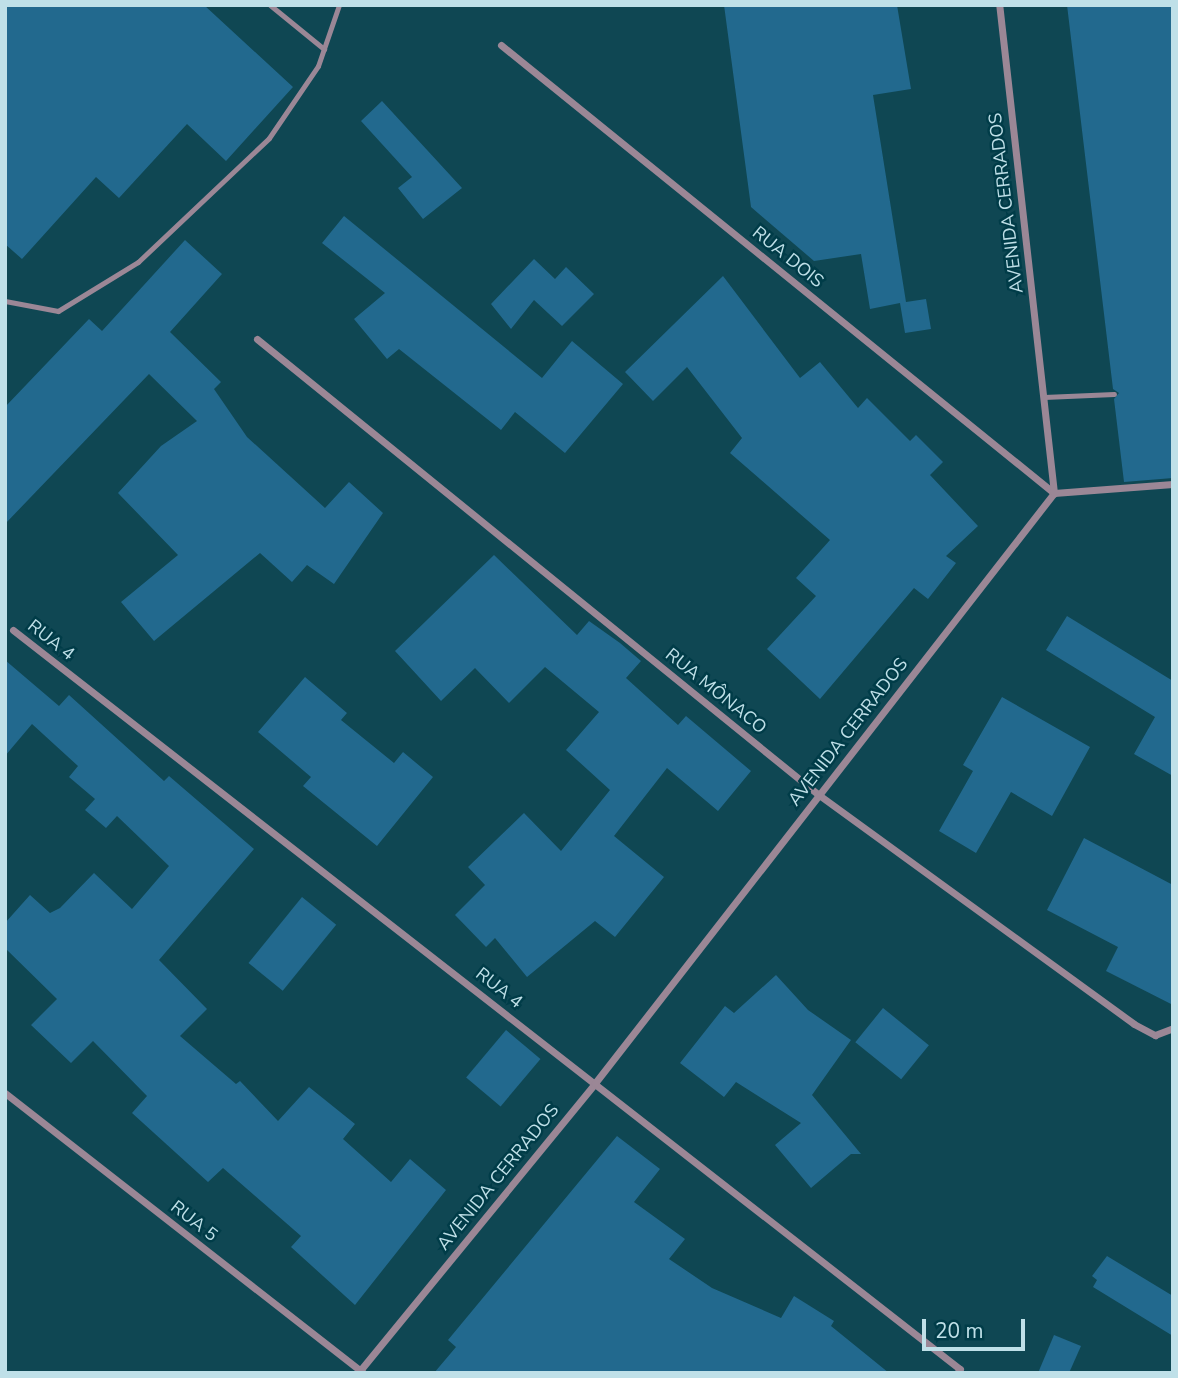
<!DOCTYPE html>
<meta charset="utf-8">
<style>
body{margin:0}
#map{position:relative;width:1178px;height:1378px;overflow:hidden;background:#0f4753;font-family:"Nunito Sans",sans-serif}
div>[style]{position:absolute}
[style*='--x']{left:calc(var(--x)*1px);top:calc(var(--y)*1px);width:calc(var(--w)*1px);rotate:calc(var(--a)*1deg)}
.building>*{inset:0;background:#22698e;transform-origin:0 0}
.lane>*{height:5px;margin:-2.5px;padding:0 2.5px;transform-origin:2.5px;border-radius:2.5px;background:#9b8796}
.street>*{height:7px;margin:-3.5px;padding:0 3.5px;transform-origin:3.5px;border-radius:3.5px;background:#9b8796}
span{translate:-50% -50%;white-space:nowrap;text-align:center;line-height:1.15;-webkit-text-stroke:5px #003c48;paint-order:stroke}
.street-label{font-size:18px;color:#bfe0e8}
.frame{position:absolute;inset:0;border:7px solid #bfe0e8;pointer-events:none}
.scale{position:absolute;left:922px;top:1319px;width:103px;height:32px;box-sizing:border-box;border:4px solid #bfe0e8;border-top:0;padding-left:9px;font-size:21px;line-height:24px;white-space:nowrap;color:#bfe0e8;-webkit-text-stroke:5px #003c48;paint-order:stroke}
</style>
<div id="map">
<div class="building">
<i style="clip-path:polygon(5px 5px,204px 5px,293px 87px,226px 161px,187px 124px,119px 198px,96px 177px,22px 259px,5px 244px)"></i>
<i style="clip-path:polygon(724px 5px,897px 5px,911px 89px,873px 95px,906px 302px,926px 299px,931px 329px,905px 333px,900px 303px,870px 309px,861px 254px,814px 261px,751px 207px)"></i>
<i style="clip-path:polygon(1067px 5px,1173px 5px,1173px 478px,1124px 482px,1114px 399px,1119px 393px,1113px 389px)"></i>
<i style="clip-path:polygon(382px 101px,462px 188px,423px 219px,398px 188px,412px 177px,361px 121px)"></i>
<i style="clip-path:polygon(344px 216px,542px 378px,572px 341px,623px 384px,565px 453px,515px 412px,501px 430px,399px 349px,387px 359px,354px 319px,385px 293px,322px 243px)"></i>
<i style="clip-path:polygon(185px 240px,222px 274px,170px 332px,221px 382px,214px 389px,247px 437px,325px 508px,349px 482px,383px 513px,334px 584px,307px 565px,292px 582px,260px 553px,154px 641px,121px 602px,178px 555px,118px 493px,161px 446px,197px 421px,149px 374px,5px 524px,5px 407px,89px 319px,102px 331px)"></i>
<i style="clip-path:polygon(534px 259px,555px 279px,566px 267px,594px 294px,562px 326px,534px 300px,511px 329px,491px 304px)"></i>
<i style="clip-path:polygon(723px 276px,800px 378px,820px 362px,858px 408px,867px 398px,910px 441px,916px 435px,943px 462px,930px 475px,978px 526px,946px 556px,956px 563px,928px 599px,914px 588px,820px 699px,767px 649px,816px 596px,796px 578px,830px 540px,730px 453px,742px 438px,687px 367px,653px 401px,625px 372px)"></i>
<i style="clip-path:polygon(494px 555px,577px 635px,589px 621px,620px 643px,641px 661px,626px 678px,678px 725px,686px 716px,751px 771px,718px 811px,667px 768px,614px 836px,664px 877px,615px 937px,595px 921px,527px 977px,495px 938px,486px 947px,455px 915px,485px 885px,468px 867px,524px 813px,561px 851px,610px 790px,566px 750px,599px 712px,545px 667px,509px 703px,475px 668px,441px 701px,395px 651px)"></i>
<i style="clip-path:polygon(1067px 616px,1173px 681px,1173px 776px,1134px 754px,1155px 717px,1046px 650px)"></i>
<i style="clip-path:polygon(5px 660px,59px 706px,69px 695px,164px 781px,169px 776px,254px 849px,159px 960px,207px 1009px,180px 1036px,236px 1084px,240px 1081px,278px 1121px,309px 1087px,355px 1124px,343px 1139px,391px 1182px,410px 1159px,446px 1190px,355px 1305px,291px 1247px,301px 1236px,223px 1168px,208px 1182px,132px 1113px,147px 1096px,93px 1041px,71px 1063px,31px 1025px,57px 999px,5px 948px,5px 923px,30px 895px,50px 913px,60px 908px,94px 873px,132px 909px,169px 866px,117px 816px,106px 828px,85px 810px,95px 799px,69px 777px,78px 766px,32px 724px,5px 756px)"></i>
<i style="clip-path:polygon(305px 677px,347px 713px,341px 720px,394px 763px,403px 752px,433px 777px,377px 846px,303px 786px,311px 777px,258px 732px)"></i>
<i style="clip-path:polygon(1002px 697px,1090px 747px,1052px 816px,1011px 792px,976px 853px,939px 831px,973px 771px,963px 765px)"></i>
<i style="clip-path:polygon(1084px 838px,1173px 885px,1173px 1005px,1106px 971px,1118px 947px,1047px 910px)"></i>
<i style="left:302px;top:897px;width:44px;height:85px;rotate:39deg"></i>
<i style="clip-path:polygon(776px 975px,808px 1010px,851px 1040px,812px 1095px,861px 1154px,851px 1154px,811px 1188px,775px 1145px,801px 1123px,736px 1082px,724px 1097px,680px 1063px,725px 1006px,734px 1013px)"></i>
<i style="left:883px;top:1008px;width:59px;height:44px;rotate:39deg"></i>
<i style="left:506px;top:1030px;width:45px;height:62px;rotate:40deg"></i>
<i style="clip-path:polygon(617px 1136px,660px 1169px,634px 1202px,685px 1239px,669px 1259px,712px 1288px,781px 1318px,794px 1296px,834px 1321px,831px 1326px,889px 1373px,434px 1373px,456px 1347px,448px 1340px)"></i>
<i style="clip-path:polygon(1107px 1256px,1173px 1296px,1173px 1336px,1093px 1287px,1097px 1280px,1092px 1276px)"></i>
<i style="clip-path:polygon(1054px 1335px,1081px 1346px,1069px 1373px,1038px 1373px)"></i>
</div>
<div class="lane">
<i style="--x:270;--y:5;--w:70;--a:39.2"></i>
<i style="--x:5;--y:301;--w:54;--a:10.7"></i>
<i style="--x:58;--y:311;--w:94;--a:-31.5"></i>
<i style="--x:138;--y:262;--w:180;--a:-43.4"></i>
<i style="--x:269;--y:138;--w:87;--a:-55.8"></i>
<i style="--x:318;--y:66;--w:65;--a:-71"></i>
<i style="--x:1044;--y:397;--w:70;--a:-2.5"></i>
</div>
<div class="street">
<i style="--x:501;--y:45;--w:712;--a:39.01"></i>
<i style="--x:1054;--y:493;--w:119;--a:-4.3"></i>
<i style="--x:257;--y:339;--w:724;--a:39.06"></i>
<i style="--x:819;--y:795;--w:389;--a:36"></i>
<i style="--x:1134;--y:1024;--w:24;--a:28"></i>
<i style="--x:1155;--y:1035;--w:19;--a:-21"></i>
<i style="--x:13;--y:630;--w:1201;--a:37.97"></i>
<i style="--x:960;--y:1369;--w:5;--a:127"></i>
<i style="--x:5;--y:1093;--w:454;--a:38"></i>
<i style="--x:358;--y:1373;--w:375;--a:-50.7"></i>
<i style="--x:595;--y:1083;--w:748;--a:-52.12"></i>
<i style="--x:1054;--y:493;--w:491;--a:-96.4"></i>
</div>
<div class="street-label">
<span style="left:1006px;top:203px;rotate:-97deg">AVENIDA CERRADOS</span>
<span style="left:788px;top:257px;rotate:39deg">RUA DOIS</span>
<span style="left:51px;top:640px;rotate:38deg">RUA 4</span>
<span style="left:716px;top:691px;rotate:39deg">RUA MÔNACO</span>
<span style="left:848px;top:732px;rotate:-52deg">AVENIDA CERRADOS</span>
<span style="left:499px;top:988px;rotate:38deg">RUA 4</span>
<span style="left:498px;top:1177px;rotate:-51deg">AVENIDA CERRADOS</span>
<span style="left:194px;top:1221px;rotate:38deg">RUA 5</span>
</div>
<div class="frame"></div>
<div class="scale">20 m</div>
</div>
